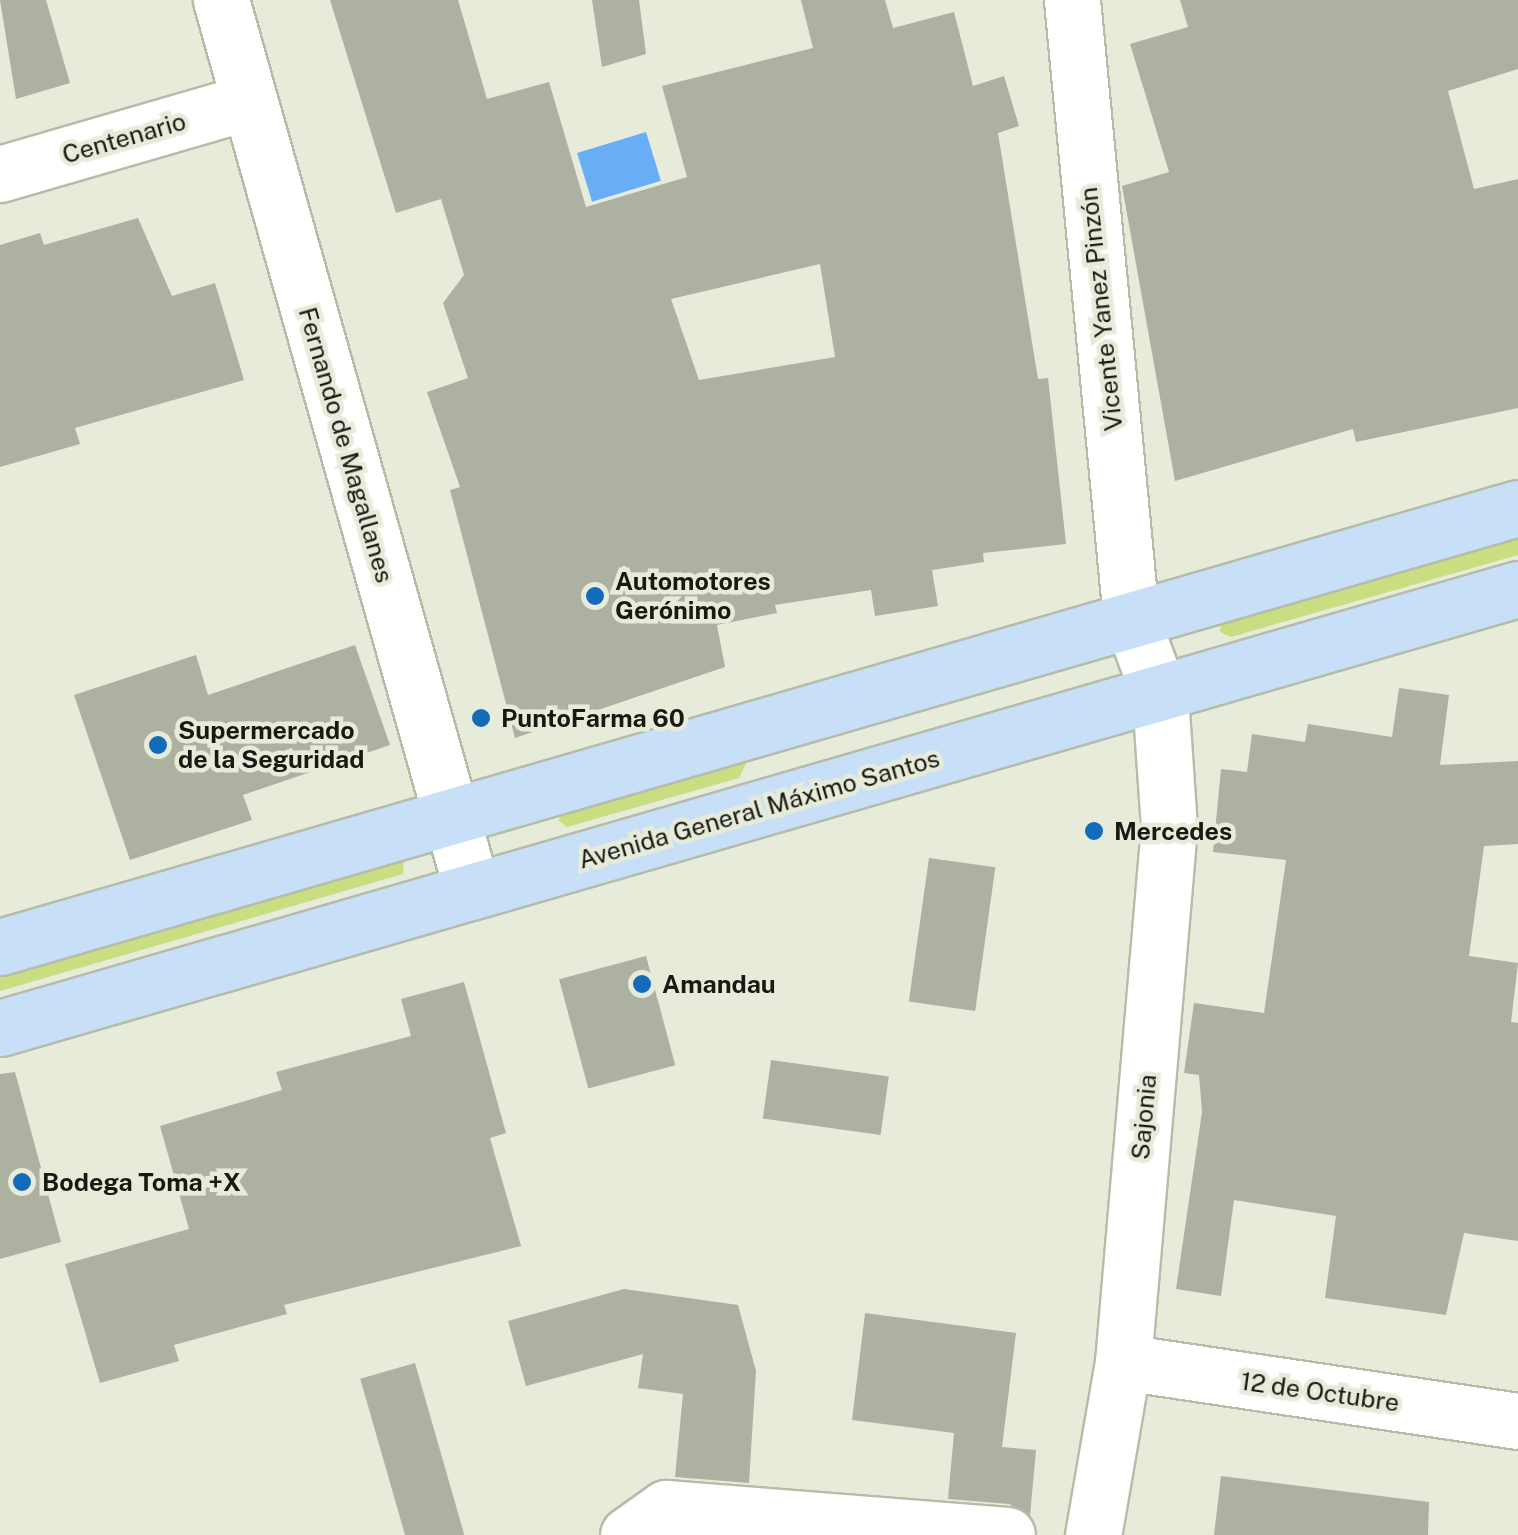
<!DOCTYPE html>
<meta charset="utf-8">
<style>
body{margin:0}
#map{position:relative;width:1518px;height:1535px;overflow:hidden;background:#e6ebda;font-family:"Public Sans",sans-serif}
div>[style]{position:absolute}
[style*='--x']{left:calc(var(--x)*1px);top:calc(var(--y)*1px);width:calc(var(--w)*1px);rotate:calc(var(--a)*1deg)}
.green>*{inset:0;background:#c9dd81}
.water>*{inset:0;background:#67aef7;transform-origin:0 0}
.building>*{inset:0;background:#adb1a1;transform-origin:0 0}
.roads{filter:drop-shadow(2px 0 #b7bbaa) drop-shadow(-2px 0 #b7bbaa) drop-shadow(0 2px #b7bbaa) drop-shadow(0 -2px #b7bbaa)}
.minor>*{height:55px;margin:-27.5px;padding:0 27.5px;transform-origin:27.5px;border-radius:27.5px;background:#fff}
.primary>*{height:55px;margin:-27.5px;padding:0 27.5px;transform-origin:27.5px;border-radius:27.5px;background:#c8dff8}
.dots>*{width:28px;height:28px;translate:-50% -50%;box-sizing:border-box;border:5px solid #e6ebda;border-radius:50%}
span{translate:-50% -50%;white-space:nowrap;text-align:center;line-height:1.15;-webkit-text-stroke:9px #e6ebda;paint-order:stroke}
.street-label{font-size:25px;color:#181913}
.poi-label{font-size:25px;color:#181913;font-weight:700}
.left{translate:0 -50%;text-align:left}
</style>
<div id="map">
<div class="green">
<i style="clip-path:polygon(1518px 533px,1518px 555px,1231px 637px,1220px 632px,1221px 621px)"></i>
<i style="clip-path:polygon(748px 759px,739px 778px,567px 827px,559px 821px,560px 813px)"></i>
<i style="clip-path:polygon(404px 857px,403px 874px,0 991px,0 972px)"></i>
</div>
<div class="water">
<i style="left:646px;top:132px;width:51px;height:72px;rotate:73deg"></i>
</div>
<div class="building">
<i style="clip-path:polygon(0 0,46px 0,70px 83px,16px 99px)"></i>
<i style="clip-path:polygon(evenodd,330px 0,458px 0,487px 99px,549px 82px,586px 207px,687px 177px,662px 86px,813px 48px,801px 0,885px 0,893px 28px,954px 12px,973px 86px,1004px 76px,1019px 126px,998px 133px,1038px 379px,1048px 378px,1066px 544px,983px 553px,984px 562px,932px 570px,938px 606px,875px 616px,871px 590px,775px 605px,777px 613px,717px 625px,725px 667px,515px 738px,450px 490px,460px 487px,427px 392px,468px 378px,443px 303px,464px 275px,441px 199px,396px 213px,330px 0,820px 264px,835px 357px,699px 380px,671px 299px,820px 264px)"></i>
<i style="clip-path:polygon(592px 0,639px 0,646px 54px,602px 67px)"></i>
<i style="clip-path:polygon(1180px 0,1518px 0,1518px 69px,1448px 91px,1474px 189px,1518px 179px,1518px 408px,1356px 442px,1353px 429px,1175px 481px,1122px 186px,1169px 172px,1130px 44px,1188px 27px)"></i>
<i style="clip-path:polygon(138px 218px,172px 296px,215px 283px,244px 380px,75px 428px,80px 444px,0 467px,0 245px,40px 233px,44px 245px)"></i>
<i style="clip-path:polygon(355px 645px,390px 745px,243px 795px,252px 820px,130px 860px,74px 695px,196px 655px,208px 695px)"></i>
<i style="clip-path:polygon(1399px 688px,1449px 695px,1440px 765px,1518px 761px,1518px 844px,1484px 846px,1469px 956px,1518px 963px,1511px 1022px,1518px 1023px,1518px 1241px,1464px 1233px,1446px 1315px,1325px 1298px,1336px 1216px,1234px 1200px,1221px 1296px,1176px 1289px,1202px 1112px,1199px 1075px,1184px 1073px,1194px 1003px,1264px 1013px,1286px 860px,1213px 852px,1221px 769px,1247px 772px,1252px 734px,1305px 742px,1308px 724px,1392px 737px)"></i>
<i style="left:929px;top:858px;width:67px;height:145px;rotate:8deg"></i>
<i style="left:646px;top:956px;width:113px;height:90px;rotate:75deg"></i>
<i style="clip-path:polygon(464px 982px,506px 1133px,490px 1138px,521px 1246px,284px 1305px,287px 1314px,174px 1345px,179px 1361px,100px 1383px,65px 1264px,189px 1229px,160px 1126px,282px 1090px,276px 1072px,411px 1036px,401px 999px)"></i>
<i style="left:771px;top:1060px;width:119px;height:59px;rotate:8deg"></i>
<i style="clip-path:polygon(15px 1072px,61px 1242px,0 1259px,0 1074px)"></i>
<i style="clip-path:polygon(624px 1289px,738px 1305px,756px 1371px,749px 1483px,675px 1477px,683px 1394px,638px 1388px,643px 1354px,526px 1386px,508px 1321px)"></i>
<i style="clip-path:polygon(865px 1313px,1016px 1333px,1002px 1447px,1036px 1450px,1030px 1516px,1009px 1504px,948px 1499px,954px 1433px,852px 1420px)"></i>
<i style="left:415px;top:1363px;width:179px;height:57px;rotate:74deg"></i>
<i style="clip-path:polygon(1221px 1476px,1429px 1502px,1428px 1535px,1214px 1535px)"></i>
</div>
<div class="roads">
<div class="minor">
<i style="--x:221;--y:0;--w:925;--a:74.25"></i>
<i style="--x:1072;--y:0;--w:621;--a:84.55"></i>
<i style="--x:1131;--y:618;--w:83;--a:69.6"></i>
<i style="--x:1160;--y:696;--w:131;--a:86.1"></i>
<i style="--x:1169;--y:827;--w:537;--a:94.91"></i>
<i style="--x:1123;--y:1362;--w:176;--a:99.8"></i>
<i style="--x:0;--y:174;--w:258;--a:-16.2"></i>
<i style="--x:1123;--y:1362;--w:399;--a:8.5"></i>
<i style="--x:628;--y:1535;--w:47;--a:-35.4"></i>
<i style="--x:666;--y:1508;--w:342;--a:4.5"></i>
</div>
<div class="primary">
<i style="--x:0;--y:947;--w:1580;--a:-16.13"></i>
<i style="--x:0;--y:1028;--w:1580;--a:-16.13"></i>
</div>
</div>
<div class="dots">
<i style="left:595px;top:596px;background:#126cb9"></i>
<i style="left:481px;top:718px;background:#126cb9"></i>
<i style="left:158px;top:745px;background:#126cb9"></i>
<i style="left:1094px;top:831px;background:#126cb9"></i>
<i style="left:642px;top:984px;background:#126cb9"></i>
<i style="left:22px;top:1182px;background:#126cb9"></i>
</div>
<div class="street-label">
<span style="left:124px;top:138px;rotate:-16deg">Centenario</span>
<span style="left:1101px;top:309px;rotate:-96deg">Vicente Yanez Pinzón</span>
<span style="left:346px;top:445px;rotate:74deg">Fernando de Magallanes</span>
<span style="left:759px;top:809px;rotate:-16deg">Avenida General Máximo Santos</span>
<span style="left:1144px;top:1117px;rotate:-85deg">Sajonia</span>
<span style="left:1320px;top:1392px;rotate:8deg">12 de Octubre</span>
</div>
<div class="poi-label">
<span class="left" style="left:615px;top:596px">Automotores<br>Gerónimo</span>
<span class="left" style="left:501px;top:718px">PuntoFarma 60</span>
<span class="left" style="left:178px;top:745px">Supermercado<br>de la Seguridad</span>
<span class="left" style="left:1114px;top:831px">Mercedes</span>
<span class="left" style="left:662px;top:984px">Amandau</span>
<span class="left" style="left:42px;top:1182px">Bodega Toma +X</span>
</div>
</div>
